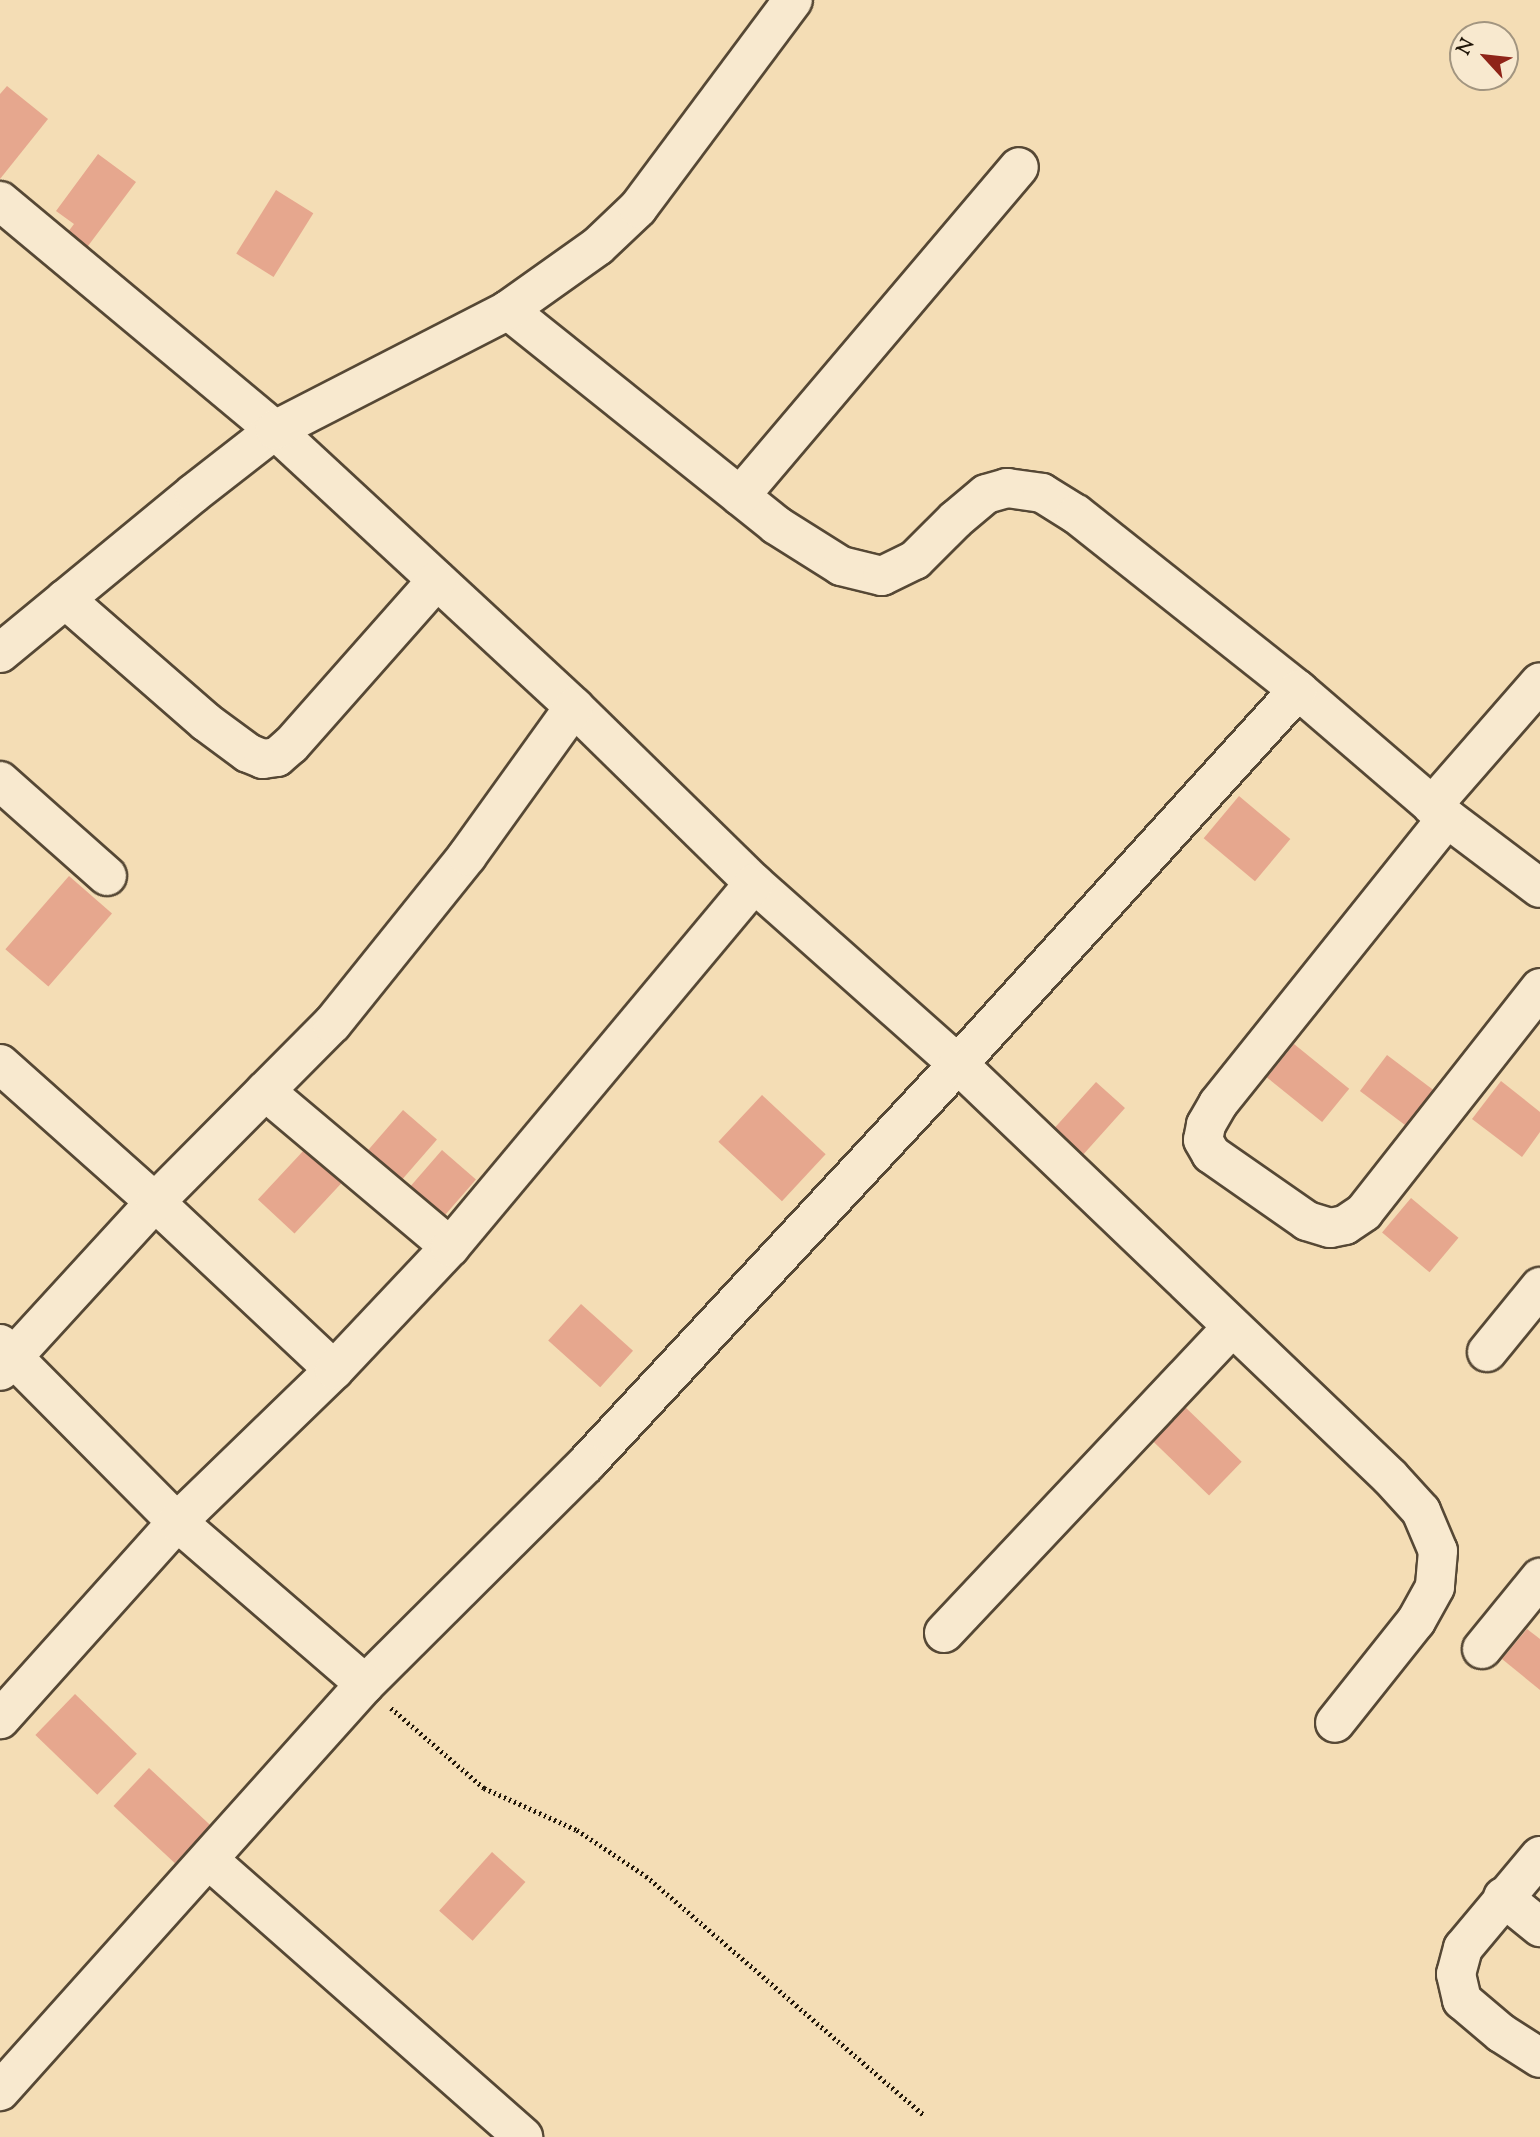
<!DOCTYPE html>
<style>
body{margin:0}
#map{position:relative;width:1540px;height:2137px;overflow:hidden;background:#f4ddb5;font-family:"Sorts Mill Goudy",serif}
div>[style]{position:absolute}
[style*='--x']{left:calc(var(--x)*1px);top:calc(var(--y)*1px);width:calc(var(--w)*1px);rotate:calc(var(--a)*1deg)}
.building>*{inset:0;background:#e6a78e;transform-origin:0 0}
.path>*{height:4.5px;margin-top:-2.25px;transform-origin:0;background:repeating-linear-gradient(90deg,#21170a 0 2px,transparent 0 5.5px)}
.roads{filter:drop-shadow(2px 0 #564835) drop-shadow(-2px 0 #564835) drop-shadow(0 2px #564835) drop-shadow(0 -2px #564835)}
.minor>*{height:38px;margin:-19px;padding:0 19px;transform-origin:19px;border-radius:19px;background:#f8e9cf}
span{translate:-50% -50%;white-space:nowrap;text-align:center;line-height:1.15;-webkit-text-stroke:5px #f8e9cf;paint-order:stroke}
.north{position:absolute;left:1449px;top:21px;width:70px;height:70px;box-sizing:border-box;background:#f8e9cf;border:2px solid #a29580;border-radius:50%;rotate:297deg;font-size:19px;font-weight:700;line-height:28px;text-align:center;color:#21170a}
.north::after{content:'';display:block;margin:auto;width:24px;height:32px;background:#8f2418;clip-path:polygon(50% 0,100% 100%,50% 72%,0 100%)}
</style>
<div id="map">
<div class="building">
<i style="clip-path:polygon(7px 86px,48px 119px,0 179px,0 94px)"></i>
<i style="clip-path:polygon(98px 154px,136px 182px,82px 254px,62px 240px,74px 224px,56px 211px)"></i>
<i style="left:276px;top:190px;width:44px;height:75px;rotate:32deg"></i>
<i style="left:1239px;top:796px;width:67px;height:55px;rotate:40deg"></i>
<i style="left:69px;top:876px;width:57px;height:97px;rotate:41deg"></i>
<i style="left:1294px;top:1044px;width:71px;height:43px;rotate:39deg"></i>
<i style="left:1387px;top:1055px;width:61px;height:45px;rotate:37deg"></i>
<i style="clip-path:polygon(1501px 1081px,1540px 1112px,1540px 1132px,1522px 1157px,1472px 1119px)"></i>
<i style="left:1096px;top:1082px;width:39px;height:65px;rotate:42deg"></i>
<i style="left:762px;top:1095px;width:87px;height:64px;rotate:43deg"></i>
<i style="left:403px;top:1110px;width:45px;height:57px;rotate:41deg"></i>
<i style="left:305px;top:1149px;width:50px;height:69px;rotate:43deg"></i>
<i style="left:442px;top:1150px;width:45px;height:56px;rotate:41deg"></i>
<i style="left:1411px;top:1198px;width:62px;height:45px;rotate:40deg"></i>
<i style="left:581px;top:1304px;width:70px;height:49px;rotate:42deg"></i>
<i style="left:1182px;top:1404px;width:83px;height:47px;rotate:44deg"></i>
<i style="clip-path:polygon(1527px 1629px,1540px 1639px,1540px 1690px,1502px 1659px)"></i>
<i style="left:75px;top:1694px;width:86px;height:57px;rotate:44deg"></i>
<i style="left:149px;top:1768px;width:84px;height:52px;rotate:43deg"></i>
<i style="left:492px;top:1852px;width:45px;height:79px;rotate:42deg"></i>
</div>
<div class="path">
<i style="--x:391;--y:1708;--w:123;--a:40.7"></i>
<i style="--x:484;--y:1788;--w:102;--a:24.3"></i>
<i style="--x:577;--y:1830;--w:83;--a:33.7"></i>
<i style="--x:646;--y:1876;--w:367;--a:40.7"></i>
</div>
<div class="roads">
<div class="minor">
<i style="--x:0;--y:201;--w:358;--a:39.8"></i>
<i style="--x:275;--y:430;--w:408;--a:42.8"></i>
<i style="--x:574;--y:707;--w:252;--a:44.4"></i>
<i style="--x:754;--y:883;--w:273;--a:41.6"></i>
<i style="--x:958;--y:1064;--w:546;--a:132.92"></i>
<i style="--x:586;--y:1464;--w:312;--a:135.1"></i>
<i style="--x:365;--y:1684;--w:547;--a:131.89"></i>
<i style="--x:508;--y:310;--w:344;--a:38.7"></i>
<i style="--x:776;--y:525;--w:77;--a:32.2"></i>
<i style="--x:841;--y:566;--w:42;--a:13.7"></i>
<i style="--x:882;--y:576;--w:37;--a:-26"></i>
<i style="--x:915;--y:560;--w:57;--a:-45"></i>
<i style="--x:955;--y:520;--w:40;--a:-40"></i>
<i style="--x:986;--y:494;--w:22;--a:-16"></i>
<i style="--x:1007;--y:488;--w:35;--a:8"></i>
<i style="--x:1042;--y:493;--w:40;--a:32"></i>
<i style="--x:1076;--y:514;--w:283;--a:38.4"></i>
<i style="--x:1298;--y:690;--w:196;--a:40.7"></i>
<i style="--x:1447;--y:818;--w:116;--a:37"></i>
<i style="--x:740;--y:496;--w:431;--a:-49.7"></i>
<i style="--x:65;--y:599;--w:187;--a:41.1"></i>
<i style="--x:206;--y:722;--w:52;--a:36.4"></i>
<i style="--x:248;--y:753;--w:16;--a:22"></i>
<i style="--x:263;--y:759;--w:14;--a:-8"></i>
<i style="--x:277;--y:757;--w:18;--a:-41"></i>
<i style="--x:291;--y:745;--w:220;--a:-48.5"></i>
<i style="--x:0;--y:653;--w:251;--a:-39.5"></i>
<i style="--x:194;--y:493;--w:103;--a:-37.9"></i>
<i style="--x:275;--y:430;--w:262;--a:-27.2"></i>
<i style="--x:508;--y:310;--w:110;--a:-35.4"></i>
<i style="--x:598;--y:246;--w:55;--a:-43.5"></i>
<i style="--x:638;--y:208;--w:259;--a:-53.3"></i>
<i style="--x:1298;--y:690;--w:505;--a:132.27"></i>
<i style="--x:958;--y:1064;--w:598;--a:43.71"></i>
<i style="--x:1390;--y:1477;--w:46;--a:47.6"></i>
<i style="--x:1421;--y:1511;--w:43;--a:67"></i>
<i style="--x:1438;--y:1551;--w:36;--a:95"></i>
<i style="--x:1435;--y:1587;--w:39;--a:119"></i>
<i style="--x:1416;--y:1621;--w:130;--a:128.5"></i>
<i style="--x:0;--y:781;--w:143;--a:41.6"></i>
<i style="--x:1432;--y:806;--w:164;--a:-48.9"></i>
<i style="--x:1447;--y:818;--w:366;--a:128.7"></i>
<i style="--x:1218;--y:1104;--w:24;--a:120"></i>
<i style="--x:1206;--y:1125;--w:15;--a:101"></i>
<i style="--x:1203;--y:1140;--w:16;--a:60"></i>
<i style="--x:1211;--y:1154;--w:117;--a:34.9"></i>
<i style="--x:1307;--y:1221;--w:24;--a:17"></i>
<i style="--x:1330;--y:1228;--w:15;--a:-11"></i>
<i style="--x:1345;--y:1225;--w:23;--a:-34"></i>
<i style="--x:1364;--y:1212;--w:285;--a:-51.8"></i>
<i style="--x:0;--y:1064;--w:208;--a:41.7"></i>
<i style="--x:155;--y:1202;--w:229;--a:132.5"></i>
<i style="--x:265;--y:1091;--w:242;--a:40.1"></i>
<i style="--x:0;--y:1344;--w:251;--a:45.2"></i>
<i style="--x:177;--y:1522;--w:265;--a:131.9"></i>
<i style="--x:1487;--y:1352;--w:84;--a:-50.8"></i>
<i style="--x:334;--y:1370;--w:245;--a:-136.8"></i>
<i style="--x:155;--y:1202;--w:251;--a:-45.2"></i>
<i style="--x:332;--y:1024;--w:216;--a:-51.2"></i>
<i style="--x:467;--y:856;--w:183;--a:-54.3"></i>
<i style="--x:944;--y:1633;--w:420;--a:-46.7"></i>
<i style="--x:1482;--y:1649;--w:92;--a:-50.8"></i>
<i style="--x:365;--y:1684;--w:248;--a:-139.2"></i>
<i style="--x:177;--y:1522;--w:219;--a:-44.1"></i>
<i style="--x:334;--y:1370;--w:169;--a:-46.7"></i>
<i style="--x:450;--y:1247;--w:474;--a:-50.1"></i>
<i style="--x:1540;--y:1856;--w:120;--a:129.9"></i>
<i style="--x:1463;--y:1948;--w:27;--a:105"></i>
<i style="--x:1456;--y:1974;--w:27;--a:77"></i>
<i style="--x:1462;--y:2000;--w:51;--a:40.2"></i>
<i style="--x:1501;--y:2033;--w:46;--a:32.7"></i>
<i style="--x:209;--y:1860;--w:419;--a:41.4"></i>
<i style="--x:1503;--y:1897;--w:48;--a:39"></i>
</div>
</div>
<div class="north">N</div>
</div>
